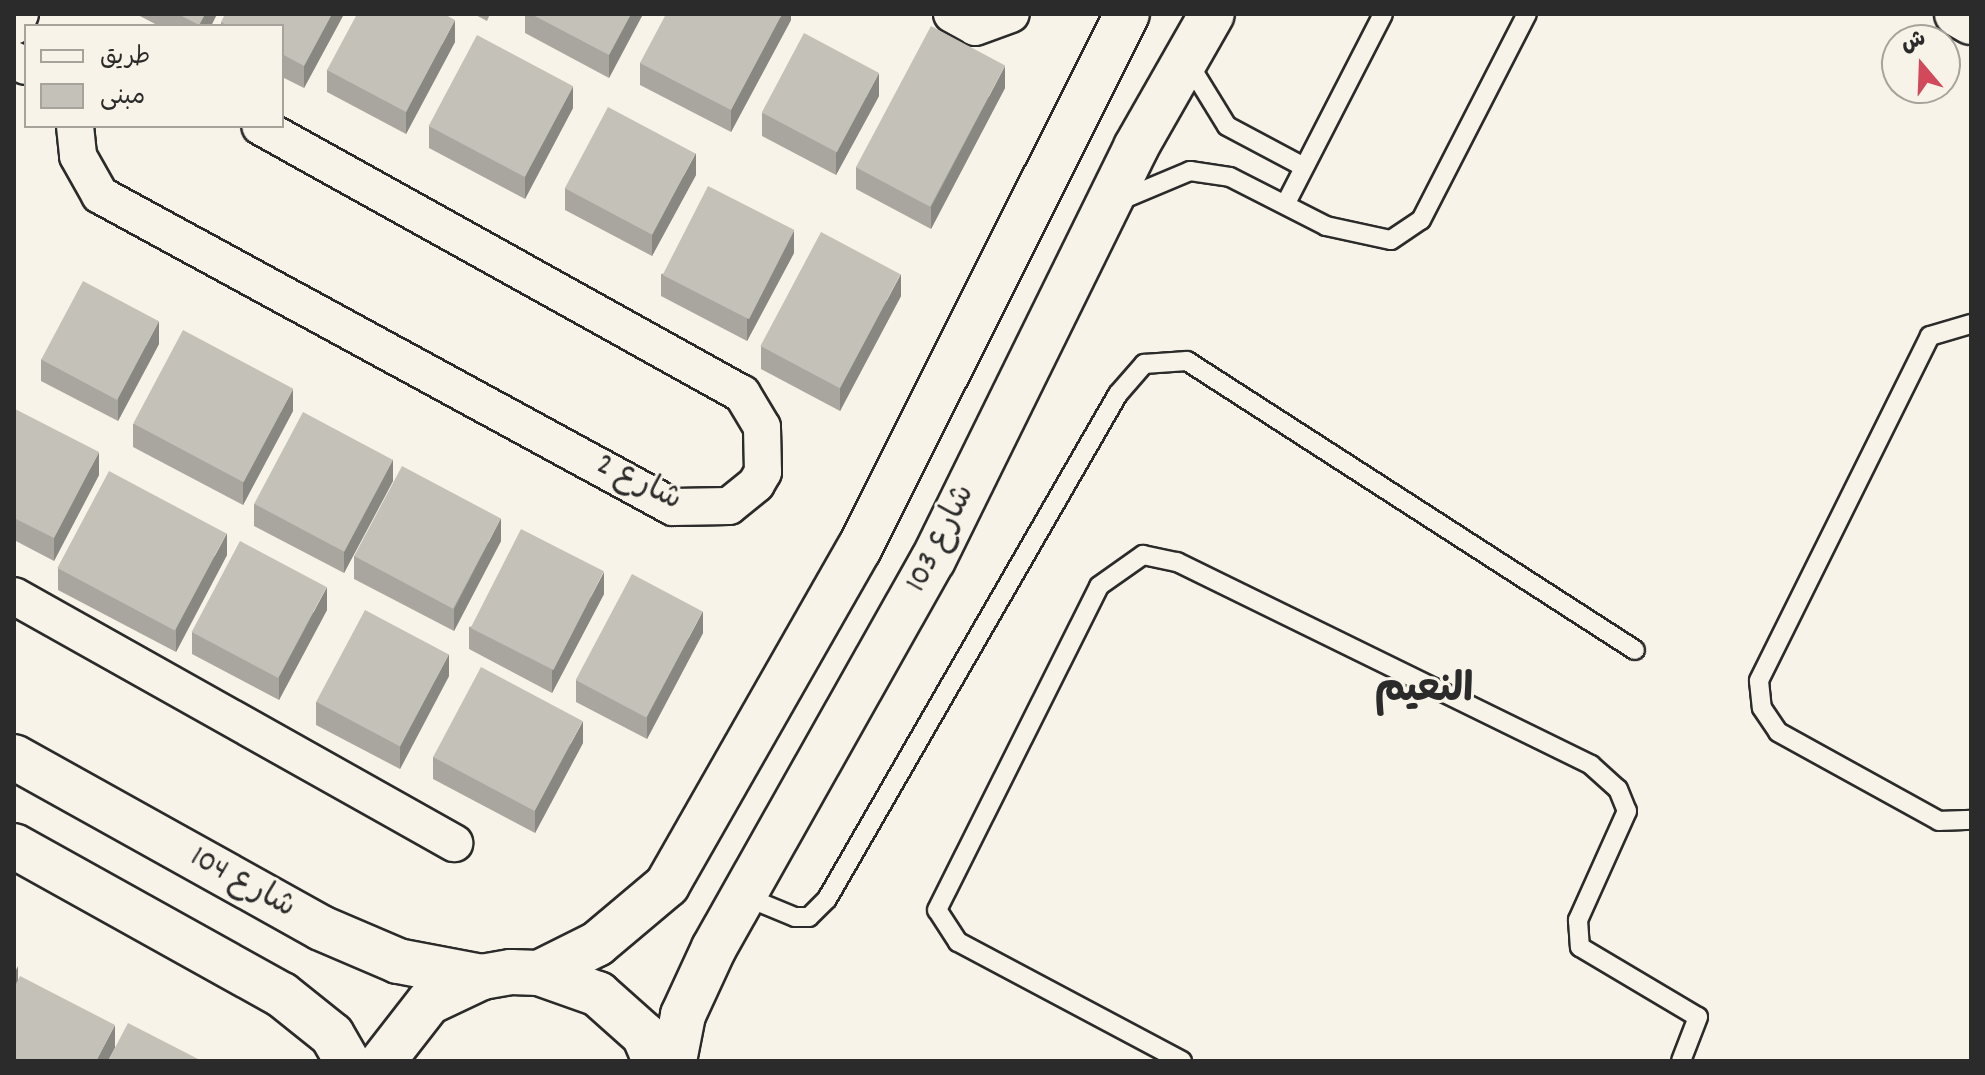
<!DOCTYPE html>
<meta charset="utf-8">
<style>
body{margin:0}
#map{position:relative;width:1985px;height:1075px;overflow:hidden;background:#f7f3e8;font-family:Dekko,"Playpen Sans Arabic",sans-serif}
div>[style]{position:absolute}
[style*='--x']{left:calc(var(--x)*1px);top:calc(var(--y)*1px);width:calc(var(--w)*1px);rotate:calc(var(--a)*1deg)}
.roads{filter:drop-shadow(2px 0 #2b2b2b) drop-shadow(-2px 0 #2b2b2b) drop-shadow(0 2px #2b2b2b) drop-shadow(0 -2px #2b2b2b)}
.service>*{height:18px;margin:-9px;padding:0 9px;transform-origin:9px;border-radius:9px;background:#f7f3e8}
.minor>*{height:36px;margin:-18px;padding:0 18px;transform-origin:18px;border-radius:18px;background:#f7f3e8}
.tertiary>*{height:44px;margin:-22px;padding:0 22px;transform-origin:22px;border-radius:22px;background:#f7f3e8}
.wall>*{inset:0;background:#a9a69f}
.shaded-wall>*{inset:0;background:#898782}
.building>*{inset:0;background:#c4c1b9;transform-origin:0 0}
span{translate:-50% -50%;white-space:nowrap;text-align:center;line-height:1.15;-webkit-text-stroke:6px #f7f3e8;paint-order:stroke}
.street-label{font-size:32px;color:#2b2b2b}
.district-label{font-size:40px;color:#2b2b2b;font-weight:700}
.frame{position:absolute;inset:0;border:16px solid #2b2b2b;pointer-events:none}
.legend{position:absolute;left:24px;top:24px;width:260px;height:104px;box-sizing:border-box;background:#f7f3e8;border:2px solid #a5a39c;margin:0;padding:10px 14px;list-style:none;font-size:24px;color:#2b2b2b}
.legend li{display:flex;align-items:center;gap:16px;height:40px}
.legend b{width:40px;border:2px solid #a5a39c}
.north{position:absolute;left:1881px;top:24px;width:80px;height:80px;box-sizing:border-box;background:#f7f3e8;border:2px solid #a5a39c;border-radius:50%;rotate:341deg;font-size:22px;font-weight:700;line-height:32px;text-align:center;color:#2b2b2b}
.north::after{content:'';display:block;margin:auto;width:28px;height:36px;background:#d1495b;clip-path:polygon(50% 0,100% 100%,50% 72%,0 100%)}
</style>
<div id="map">
<div class="roads">
<div class="service">
<i style="--x:1187;--y:61;--w:76;--a:58.4"></i>
<i style="--x:1227;--y:126;--w:87;--a:28"></i>
<i style="--x:1121;--y:200;--w:75;--a:-22.8"></i>
<i style="--x:1190;--y:171;--w:40;--a:8.5"></i>
<i style="--x:1230;--y:177;--w:108;--a:27"></i>
<i style="--x:1326;--y:226;--w:66;--a:12.2"></i>
<i style="--x:1391;--y:240;--w:36;--a:-34"></i>
<i style="--x:1421;--y:220;--w:232;--a:-62.8"></i>
<i style="--x:1286;--y:203;--w:212;--a:-62.8"></i>
<i style="--x:1971;--y:324;--w:43;--a:163.7"></i>
<i style="--x:1930;--y:336;--w:385;--a:116.4"></i>
<i style="--x:1759;--y:681;--w:27;--a:84"></i>
<i style="--x:1762;--y:708;--w:29;--a:56"></i>
<i style="--x:1778;--y:732;--w:184;--a:28.9"></i>
<i style="--x:1939;--y:821;--w:32;--a:-2"></i>
<i style="--x:744;--y:896;--w:55;--a:22.4"></i>
<i style="--x:795;--y:917;--w:14;--a:0"></i>
<i style="--x:809;--y:917;--w:25;--a:-45"></i>
<i style="--x:827;--y:899;--w:583;--a:-60.05"></i>
<i style="--x:1118;--y:394;--w:40;--a:-49"></i>
<i style="--x:1144;--y:364;--w:43;--a:-4"></i>
<i style="--x:1187;--y:361;--w:533;--a:32.83"></i>
<i style="--x:1182;--y:1061;--w:254;--a:-152"></i>
<i style="--x:958;--y:942;--w:38;--a:-123"></i>
<i style="--x:937;--y:910;--w:362;--a:-63.4"></i>
<i style="--x:1099;--y:586;--w:54;--a:-35.2"></i>
<i style="--x:1143;--y:555;--w:35;--a:12"></i>
<i style="--x:1177;--y:562;--w:461;--a:26.1"></i>
<i style="--x:1591;--y:765;--w:36;--a:42"></i>
<i style="--x:1618;--y:789;--w:24;--a:68"></i>
<i style="--x:1627;--y:811;--w:120;--a:114.2"></i>
<i style="--x:1578;--y:920;--w:27;--a:86"></i>
<i style="--x:1580;--y:947;--w:137;--a:30.7"></i>
<i style="--x:1698;--y:1017;--w:47;--a:111.1"></i>
</div>
<div class="minor">
<i style="--x:952;--y:14;--w:26;--a:29"></i>
<i style="--x:975;--y:27;--w:38;--a:-20"></i>
<i style="--x:14;--y:26;--w:13;--a:-63"></i>
<i style="--x:14;--y:60;--w:13;--a:27"></i>
<i style="--x:75;--y:126;--w:30;--a:84"></i>
<i style="--x:78;--y:156;--w:45;--a:60.6"></i>
<i style="--x:100;--y:195;--w:652;--a:28.57"></i>
<i style="--x:673;--y:507;--w:56;--a:-1"></i>
<i style="--x:729;--y:506;--w:35;--a:-39"></i>
<i style="--x:756;--y:484;--w:14;--a:-60"></i>
<i style="--x:763;--y:472;--w:45;--a:-91.3"></i>
<i style="--x:762;--y:427;--w:39;--a:-121"></i>
<i style="--x:742;--y:394;--w:551;--a:-150.93"></i>
<i style="--x:14;--y:596;--w:505;--a:29.31"></i>
</div>
<div class="tertiary">
<i style="--x:1957;--y:14;--w:16;--a:30"></i>
<i style="--x:14;--y:757;--w:351;--a:29.1"></i>
<i style="--x:321;--y:928;--w:84;--a:23.2"></i>
<i style="--x:398;--y:961;--w:86;--a:10.8"></i>
<i style="--x:14;--y:846;--w:307;--a:29.1"></i>
<i style="--x:282;--y:995;--w:64;--a:38.7"></i>
<i style="--x:332;--y:1035;--w:30;--a:60"></i>
<i style="--x:539;--y:973;--w:65;--a:-26.6"></i>
<i style="--x:597;--y:944;--w:92;--a:-40.1"></i>
<i style="--x:667;--y:885;--w:387;--a:-60.3"></i>
<i style="--x:859;--y:549;--w:598;--a:-63.39"></i>
<i style="--x:383;--y:1061;--w:75;--a:-52.1"></i>
<i style="--x:429;--y:1002;--w:59;--a:-25.3"></i>
<i style="--x:482;--y:977;--w:29;--a:-10"></i>
<i style="--x:511;--y:972;--w:28;--a:2"></i>
<i style="--x:539;--y:973;--w:63;--a:19.6"></i>
<i style="--x:598;--y:994;--w:62;--a:41.7"></i>
<i style="--x:644;--y:1035;--w:28;--a:67"></i>
<i style="--x:674;--y:1061;--w:47;--a:-78.9"></i>
<i style="--x:683;--y:1015;--w:74;--a:-65.2"></i>
<i style="--x:714;--y:948;--w:446;--a:-60.6"></i>
<i style="--x:933;--y:560;--w:460;--a:-63.8"></i>
<i style="--x:1136;--y:147;--w:153;--a:-60.3"></i>
</div>
</div>
<div class="wall">
<i style="clip-path:polygon(136px 14px,217px 14px,211px 26px,159px 26px)"></i>
<i style="clip-path:polygon(344px 14px,304px 88px,282px 77px,282px 26px,221px 26px,221px 22px)"></i>
<i style="clip-path:polygon(474px 14px,490px 14px,487px 21px)"></i>
<i style="clip-path:polygon(525px 14px,643px 14px,609px 78px,525px 33px)"></i>
<i style="clip-path:polygon(791px 14px,791px 20px,731px 132px,640px 85px,640px 63px)"></i>
<i style="clip-path:polygon(455px 42px,406px 134px,327px 92px,327px 70px)"></i>
<i style="clip-path:polygon(1005px 88px,931px 229px,856px 189px,856px 167px)"></i>
<i style="clip-path:polygon(879px 96px,836px 175px,762px 136px,762px 113px)"></i>
<i style="clip-path:polygon(573px 108px,525px 199px,429px 148px,429px 126px)"></i>
<i style="clip-path:polygon(696px 175px,652px 256px,565px 210px,565px 188px)"></i>
<i style="clip-path:polygon(794px 253px,747px 341px,661px 296px,661px 274px)"></i>
<i style="clip-path:polygon(901px 296px,840px 411px,761px 369px,761px 346px)"></i>
<i style="clip-path:polygon(159px 344px,118px 421px,41px 381px,41px 359px)"></i>
<i style="clip-path:polygon(14px 411px,99px 475px,54px 561px,14px 540px)"></i>
<i style="clip-path:polygon(293px 411px,243px 505px,133px 447px,133px 424px)"></i>
<i style="clip-path:polygon(393px 481px,344px 573px,254px 526px,254px 504px)"></i>
<i style="clip-path:polygon(501px 541px,454px 631px,354px 579px,354px 556px)"></i>
<i style="clip-path:polygon(227px 555px,176px 652px,58px 590px,58px 568px)"></i>
<i style="clip-path:polygon(604px 594px,552px 693px,469px 649px,469px 627px)"></i>
<i style="clip-path:polygon(327px 610px,279px 700px,192px 654px,192px 632px)"></i>
<i style="clip-path:polygon(703px 633px,647px 739px,576px 702px,576px 680px)"></i>
<i style="clip-path:polygon(449px 676px,400px 769px,316px 725px,316px 702px)"></i>
<i style="clip-path:polygon(583px 743px,535px 833px,433px 779px,433px 757px)"></i>
</div>
<div class="shaded-wall">
<i style="clip-path:polygon(205px 14px,217px 14px,211px 26px,199px 26px)"></i>
<i style="clip-path:polygon(332px 14px,344px 14px,304px 88px,304px 66px)"></i>
<i style="clip-path:polygon(631px 14px,643px 14px,609px 78px,609px 55px)"></i>
<i style="clip-path:polygon(782px 14px,791px 14px,791px 20px,731px 132px,731px 110px)"></i>
<i style="clip-path:polygon(455px 20px,455px 42px,406px 134px,406px 112px)"></i>
<i style="clip-path:polygon(1005px 66px,1005px 88px,931px 229px,931px 207px)"></i>
<i style="clip-path:polygon(879px 73px,879px 96px,836px 175px,836px 153px)"></i>
<i style="clip-path:polygon(573px 86px,573px 108px,525px 199px,525px 176px)"></i>
<i style="clip-path:polygon(696px 153px,696px 175px,652px 256px,652px 234px)"></i>
<i style="clip-path:polygon(794px 230px,794px 253px,747px 341px,747px 319px)"></i>
<i style="clip-path:polygon(901px 274px,901px 296px,840px 411px,840px 388px)"></i>
<i style="clip-path:polygon(159px 321px,159px 344px,118px 421px,118px 398px)"></i>
<i style="clip-path:polygon(293px 389px,293px 411px,243px 505px,243px 482px)"></i>
<i style="clip-path:polygon(99px 452px,99px 475px,54px 561px,54px 538px)"></i>
<i style="clip-path:polygon(393px 459px,393px 481px,344px 573px,344px 550px)"></i>
<i style="clip-path:polygon(501px 518px,501px 541px,454px 631px,454px 609px)"></i>
<i style="clip-path:polygon(227px 533px,227px 555px,176px 652px,176px 629px)"></i>
<i style="clip-path:polygon(604px 572px,604px 594px,552px 693px,552px 671px)"></i>
<i style="clip-path:polygon(327px 587px,327px 610px,279px 700px,279px 677px)"></i>
<i style="clip-path:polygon(703px 611px,703px 633px,647px 739px,647px 717px)"></i>
<i style="clip-path:polygon(449px 654px,449px 676px,400px 769px,400px 746px)"></i>
<i style="clip-path:polygon(583px 721px,583px 743px,535px 833px,535px 810px)"></i>
<i style="clip-path:polygon(18px 966px,18px 988px,14px 996px,14px 974px)"></i>
<i style="clip-path:polygon(115px 1025px,115px 1048px,108px 1061px,96px 1061px)"></i>
</div>
<div class="building">
<i style="clip-path:polygon(178px 14px,205px 14px,199px 25px)"></i>
<i style="clip-path:polygon(225px 14px,332px 14px,304px 66px,282px 54px,282px 26px,228px 26px,221px 22px)"></i>
<i style="clip-path:polygon(357px 14px,444px 14px,455px 20px,406px 112px,327px 70px)"></i>
<i style="clip-path:polygon(531px 14px,631px 14px,609px 55px)"></i>
<i style="clip-path:polygon(666px 14px,782px 14px,731px 110px,640px 63px)"></i>
<i style="left:931px;top:26px;width:84px;height:160px;rotate:28deg"></i>
<i style="left:804px;top:33px;width:85px;height:90px;rotate:28deg"></i>
<i style="left:477px;top:35px;width:109px;height:103px;rotate:28deg"></i>
<i style="left:608px;top:107px;width:99px;height:92px;rotate:28deg"></i>
<i style="left:708px;top:186px;width:97px;height:100px;rotate:27deg"></i>
<i style="left:821px;top:232px;width:90px;height:129px;rotate:28deg"></i>
<i style="left:83px;top:281px;width:86px;height:89px;rotate:28deg"></i>
<i style="left:183px;top:330px;width:125px;height:106px;rotate:28deg"></i>
<i style="clip-path:polygon(15px 409px,99px 452px,54px 538px,14px 518px,14px 411px)"></i>
<i style="left:303px;top:412px;width:102px;height:104px;rotate:28deg"></i>
<i style="left:402px;top:466px;width:112px;height:102px;rotate:28deg"></i>
<i style="left:109px;top:471px;width:133px;height:110px;rotate:28deg"></i>
<i style="left:521px;top:529px;width:93px;height:111px;rotate:27deg"></i>
<i style="left:240px;top:541px;width:98px;height:103px;rotate:28deg"></i>
<i style="left:632px;top:574px;width:80px;height:120px;rotate:28deg"></i>
<i style="left:365px;top:610px;width:95px;height:104px;rotate:28deg"></i>
<i style="left:481px;top:667px;width:115px;height:102px;rotate:28deg"></i>
<i style="clip-path:polygon(20px 976px,115px 1025px,96px 1061px,14px 1061px,14px 988px)"></i>
<i style="clip-path:polygon(128px 1023px,202px 1061px,108px 1061px)"></i>
</div>
<div class="street-label">
<span style="left:638px;top:484px;rotate:26deg">شارع 2</span>
<span style="left:942px;top:539px;rotate:-63deg">شارع 103</span>
<span style="left:242px;top:884px;rotate:29deg">شارع 104</span>
</div>
<div class="district-label">
<span style="left:1424px;top:693px">النعيم</span>
</div>
<div class="frame"></div>
<ul class="legend">
<li><b style="height:10px;background:#f7f3e8"></b>طريق</li>
<li><b style="height:22px;background:#c4c1b9"></b>مبنى</li>
</ul>
<div class="north">ش</div>
</div>
